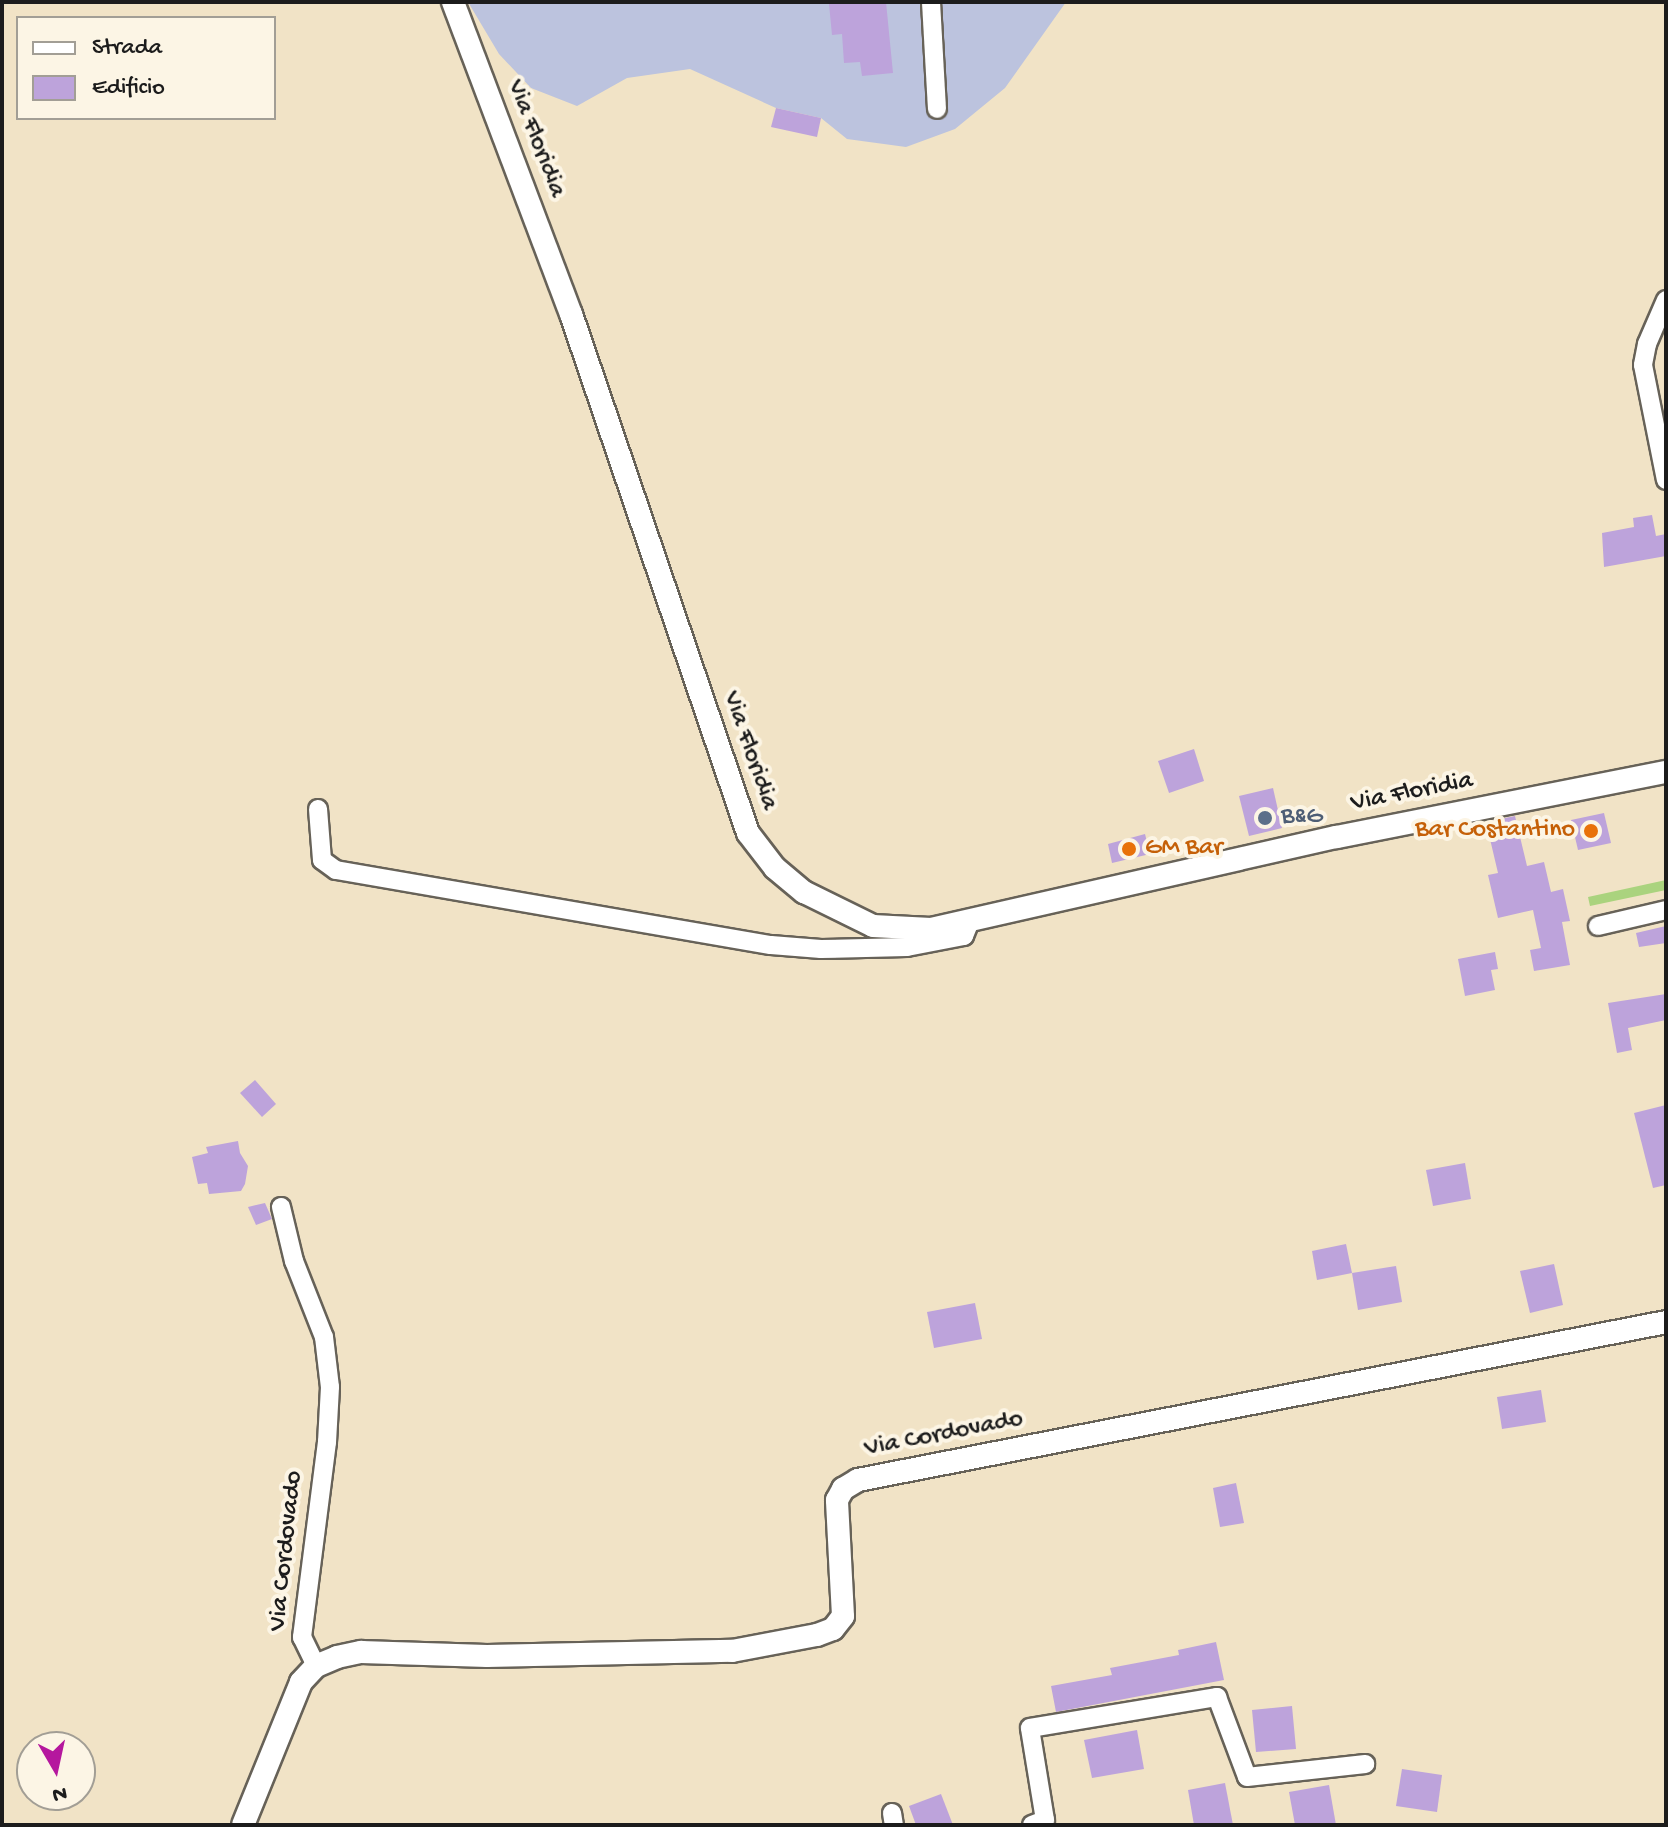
<!DOCTYPE html>
<style>
body{margin:0}
#map{position:relative;width:1668px;height:1827px;overflow:hidden;background:#f1e3c6;font-family:"Gochi Hand",sans-serif}
div>[style]{position:absolute}
.industrial>*{inset:0;background:#bcc3de}
.green>*{inset:0;background:#aad37e}
.building>*{inset:0;background:#bda3db}
.roads{filter:drop-shadow(2px 0 #676258) drop-shadow(-2px 0 #676258) drop-shadow(0 2px #676258) drop-shadow(0 -2px #676258)}
.minor>*{height:18px;margin:-9px;padding:0 9px;transform-origin:9px;border-radius:9px;background:#fff}
.tertiary>*{height:22px;margin:-11px;padding:0 11px;transform-origin:11px;border-radius:11px;background:#fff}
.dots>*{width:22px;height:22px;translate:-50% -50%;box-sizing:border-box;border:4px solid #fcf5e5;border-radius:50%}
span{translate:-50% -50%;white-space:nowrap;text-align:center;line-height:1.15;-webkit-text-stroke:8px #fcf5e5;paint-order:stroke}
.street-label{font-size:26px;color:#1c1c1c}
.service-label{font-size:26px;color:#4e5e75}
.left{translate:0 -50%;text-align:left}
.food-label{font-size:26px;color:#c56008}
.right{translate:-100% -50%;text-align:right}
.frame{position:absolute;inset:0;border:4px solid #1c1c1c;pointer-events:none}
.legend{position:absolute;left:16px;top:16px;width:260px;height:104px;box-sizing:border-box;background:#fcf5e5;border:2px solid #a29e95;margin:0;padding:10px 14px;list-style:none;font-size:24px;color:#1c1c1c}
.legend li{display:flex;align-items:center;gap:16px;height:40px}
.legend b{width:40px;border:2px solid #a29e95}
.north{position:absolute;left:16px;top:1731px;width:80px;height:80px;box-sizing:border-box;background:#fcf5e5;border:2px solid #a29e95;border-radius:50%;rotate:171deg;font-size:22px;font-weight:700;line-height:32px;text-align:center;color:#1c1c1c}
.north::after{content:'';display:block;margin:auto;width:28px;height:36px;background:#b5179e;clip-path:polygon(50% 0,100% 100%,50% 72%,0 100%)}
</style>
<div id="map">
<div class="industrial">
<div style="clip-path:polygon(468px 2px,1066px 2px,1005px 88px,955px 129px,906px 147px,847px 139px,821px 118px,776px 108px,690px 69px,627px 78px,577px 106px,531px 88px,499px 54px)"></div>
</div>
<div class="green">
<div style="clip-path:polygon(1666px 880px,1666px 890px,1590px 906px,1588px 897px)"></div>
</div>
<div class="building">
<div style="clip-path:polygon(886px 2px,893px 73px,862px 76px,860px 62px,844px 63px,842px 34px,832px 35px,829px 4px)"></div>
<div style="clip-path:polygon(776px 108px,821px 118px,817px 137px,771px 127px)"></div>
<div style="clip-path:polygon(1652px 515px,1656px 536px,1666px 534px,1666px 556px,1604px 567px,1602px 533px,1634px 527px,1633px 518px)"></div>
<div style="clip-path:polygon(1194px 749px,1204px 781px,1169px 793px,1158px 761px)"></div>
<div style="clip-path:polygon(1273px 788px,1282px 828px,1249px 836px,1239px 796px)"></div>
<div style="clip-path:polygon(1604px 813px,1611px 843px,1578px 850px,1571px 820px)"></div>
<div style="clip-path:polygon(1515px 816px,1527px 866px,1544px 862px,1551px 892px,1563px 889px,1570px 921px,1562px 922px,1570px 965px,1534px 971px,1530px 950px,1541px 948px,1533px 910px,1498px 918px,1488px 875px,1498px 873px,1486px 822px)"></div>
<div style="clip-path:polygon(1145px 834px,1150px 854px,1112px 863px,1108px 844px)"></div>
<div style="clip-path:polygon(1666px 926px,1666px 943px,1639px 947px,1636px 933px)"></div>
<div style="clip-path:polygon(1495px 952px,1498px 969px,1491px 970px,1495px 990px,1465px 996px,1458px 959px)"></div>
<div style="clip-path:polygon(1666px 994px,1666px 1020px,1628px 1028px,1632px 1050px,1617px 1053px,1608px 1003px)"></div>
<div style="clip-path:polygon(255px 1080px,276px 1104px,262px 1117px,240px 1093px)"></div>
<div style="clip-path:polygon(1666px 1105px,1666px 1185px,1653px 1188px,1634px 1113px)"></div>
<div style="clip-path:polygon(238px 1141px,240px 1153px,248px 1166px,245px 1184px,241px 1191px,209px 1194px,207px 1183px,198px 1184px,192px 1157px,208px 1153px,206px 1147px)"></div>
<div style="clip-path:polygon(1465px 1163px,1471px 1199px,1433px 1206px,1426px 1170px)"></div>
<div style="clip-path:polygon(265px 1203px,272px 1219px,256px 1225px,248px 1207px)"></div>
<div style="clip-path:polygon(1346px 1244px,1352px 1273px,1317px 1280px,1312px 1251px)"></div>
<div style="clip-path:polygon(1554px 1264px,1563px 1305px,1530px 1313px,1520px 1271px)"></div>
<div style="clip-path:polygon(1396px 1266px,1402px 1302px,1358px 1310px,1352px 1273px)"></div>
<div style="clip-path:polygon(975px 1303px,982px 1339px,934px 1348px,927px 1312px)"></div>
<div style="clip-path:polygon(1541px 1390px,1546px 1422px,1502px 1429px,1497px 1397px)"></div>
<div style="clip-path:polygon(1236px 1483px,1244px 1523px,1220px 1527px,1213px 1488px)"></div>
<div style="clip-path:polygon(1216px 1642px,1224px 1680px,1056px 1712px,1051px 1686px,1112px 1675px,1110px 1668px,1179px 1655px,1178px 1650px)"></div>
<div style="clip-path:polygon(1292px 1706px,1296px 1749px,1256px 1752px,1252px 1710px)"></div>
<div style="clip-path:polygon(1137px 1730px,1144px 1769px,1092px 1778px,1084px 1740px)"></div>
<div style="clip-path:polygon(1402px 1769px,1442px 1775px,1437px 1812px,1396px 1806px)"></div>
<div style="clip-path:polygon(1225px 1783px,1233px 1825px,1194px 1825px,1188px 1790px)"></div>
<div style="clip-path:polygon(1329px 1785px,1336px 1825px,1295px 1825px,1289px 1792px)"></div>
<div style="clip-path:polygon(941px 1794px,953px 1825px,916px 1825px,909px 1806px)"></div>
</div>
<div class="roads">
<div class="minor">
<div style="left:931px;top:2px;width:107px;rotate:86.8deg"></div>
<div style="left:1666px;top:300px;width:48px;rotate:113.4deg"></div>
<div style="left:1647px;top:344px;width:21px;rotate:101deg"></div>
<div style="left:1643px;top:365px;width:117px;rotate:78.7deg"></div>
<div style="left:318px;top:809px;width:51px;rotate:85.5deg"></div>
<div style="left:322px;top:860px;width:17px;rotate:36deg"></div>
<div style="left:336px;top:870px;width:441px;rotate:9.8deg"></div>
<div style="left:771px;top:945px;width:50px;rotate:4.6deg"></div>
<div style="left:821px;top:949px;width:86px;rotate:-1.3deg"></div>
<div style="left:907px;top:947px;width:58px;rotate:-10.9deg"></div>
<div style="left:964px;top:936px;width:16px;rotate:-68deg"></div>
<div style="left:1598px;top:926px;width:70px;rotate:-13.2deg"></div>
<div style="left:281px;top:1207px;width:56px;rotate:76.5deg"></div>
<div style="left:294px;top:1261px;width:82px;rotate:68.5deg"></div>
<div style="left:324px;top:1337px;width:50px;rotate:83.2deg"></div>
<div style="left:330px;top:1387px;width:55px;rotate:93.1deg"></div>
<div style="left:327px;top:1442px;width:197px;rotate:97.3deg"></div>
<div style="left:302px;top:1637px;width:32px;rotate:64deg"></div>
<div style="left:892px;top:1813px;width:12px;rotate:81deg"></div>
<div style="left:1032px;top:1825px;width:14px;rotate:-21deg"></div>
<div style="left:1045px;top:1820px;width:93px;rotate:-99.3deg"></div>
<div style="left:1030px;top:1728px;width:190px;rotate:-9.4deg"></div>
<div style="left:1217px;top:1697px;width:85px;rotate:69.4deg"></div>
<div style="left:1247px;top:1777px;width:119px;rotate:-6.3deg"></div>
</div>
<div class="tertiary">
<div style="left:453px;top:2px;width:334px;rotate:69.3deg"></div>
<div style="left:571px;top:314px;width:548px;rotate:71.17deg"></div>
<div style="left:748px;top:833px;width:44px;rotate:52.4deg"></div>
<div style="left:775px;top:868px;width:38px;rotate:40deg"></div>
<div style="left:804px;top:892px;width:77px;rotate:26.2deg"></div>
<div style="left:873px;top:926px;width:58px;rotate:3deg"></div>
<div style="left:931px;top:929px;width:416px;rotate:-12.8deg"></div>
<div style="left:1337px;top:837px;width:335px;rotate:-11.2deg"></div>
<div style="left:243px;top:1825px;width:154px;rotate:-67.9deg"></div>
<div style="left:301px;top:1682px;width:22px;rotate:-47deg"></div>
<div style="left:316px;top:1666px;width:23px;rotate:-23deg"></div>
<div style="left:337px;top:1657px;width:25px;rotate:-12deg"></div>
<div style="left:361px;top:1652px;width:126px;rotate:1.8deg"></div>
<div style="left:487px;top:1656px;width:245px;rotate:-1.2deg"></div>
<div style="left:732px;top:1651px;width:86px;rotate:-10.7deg"></div>
<div style="left:817px;top:1635px;width:17px;rotate:-21deg"></div>
<div style="left:833px;top:1629px;width:16px;rotate:-52deg"></div>
<div style="left:843px;top:1616px;width:116px;rotate:-93deg"></div>
<div style="left:837px;top:1500px;width:13px;rotate:-61deg"></div>
<div style="left:843px;top:1489px;width:17px;rotate:-31deg"></div>
<div style="left:858px;top:1480px;width:823px;rotate:-11.06deg"></div>
</div>
</div>
<div class="dots">
<div style="left:1265px;top:818px;background:#5c6f8a"></div>
<div style="left:1591px;top:831px;background:#e8710a"></div>
<div style="left:1129px;top:849px;background:#e8710a"></div>
</div>
<div class="street-label">
<span style="left:535px;top:139px;rotate:69deg">Via Floridia</span>
<span style="left:749px;top:751px;rotate:71deg">Via Floridia</span>
<span style="left:1412px;top:793px;rotate:-11deg">Via Floridia</span>
<span style="left:944px;top:1435px;rotate:-11deg">Via Cordovado</span>
<span style="left:287px;top:1551px;rotate:-84deg">Via Cordovado</span>
</div>
<div class="service-label">
<span class="left" style="left:1281px;top:818px">B&amp;G</span>
</div>
<div class="food-label">
<span class="right" style="left:1575px;top:831px">Bar Costantino</span>
<span class="left" style="left:1145px;top:849px">GM Bar</span>
</div>
<div class="frame"></div>
<ul class="legend">
<li><b style="height:10px;background:#fff"></b>Strada</li>
<li><b style="height:22px;background:#bda3db"></b>Edificio</li>
</ul>
<div class="north">N</div>
</div>
